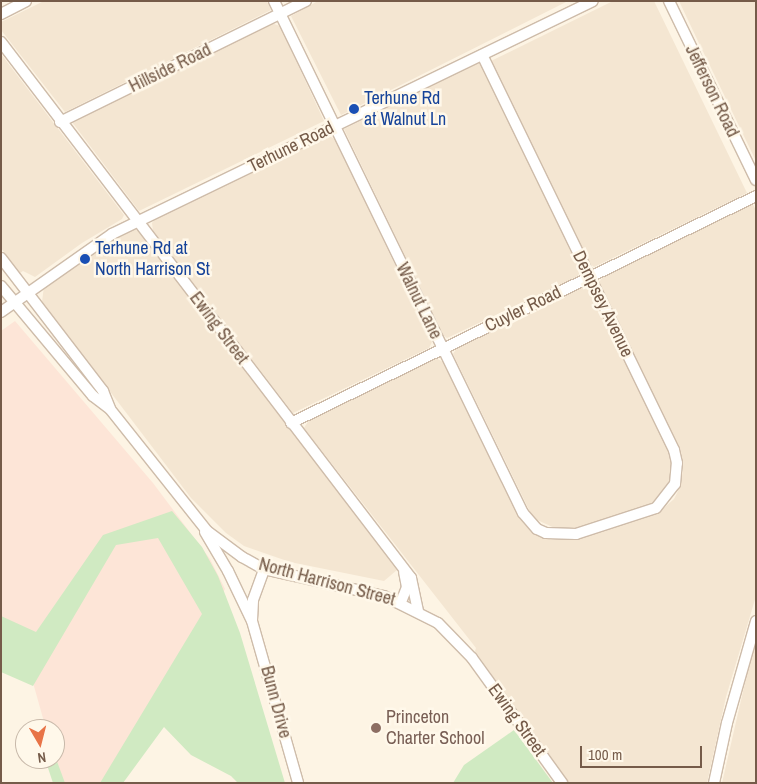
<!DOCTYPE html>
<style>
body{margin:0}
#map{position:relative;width:757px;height:784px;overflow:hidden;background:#fdf4e4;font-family:"Archivo Narrow",sans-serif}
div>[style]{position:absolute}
.residential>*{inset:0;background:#f4e6d2}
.commercial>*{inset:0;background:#fde5d7}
.green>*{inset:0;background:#d0eac2}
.roads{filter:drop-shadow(1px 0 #cebcaa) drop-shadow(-1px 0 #cebcaa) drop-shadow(0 1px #cebcaa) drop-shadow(0 -1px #cebcaa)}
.minor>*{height:10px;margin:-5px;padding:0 5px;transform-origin:5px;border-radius:5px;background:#fff}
.dots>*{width:14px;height:14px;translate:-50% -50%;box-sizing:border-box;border:2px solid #fff8ea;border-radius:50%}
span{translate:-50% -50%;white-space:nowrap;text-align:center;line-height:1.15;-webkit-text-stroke:5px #fff8ea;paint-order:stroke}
.street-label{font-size:18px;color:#755b49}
.transit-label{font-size:18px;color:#164399}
.left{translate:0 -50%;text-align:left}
.education-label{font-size:18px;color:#785e54}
.frame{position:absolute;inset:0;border:2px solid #755b49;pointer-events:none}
.north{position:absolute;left:15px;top:719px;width:50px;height:50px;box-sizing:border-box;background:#fff8ea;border:1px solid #c8b9aa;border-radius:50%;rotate:172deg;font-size:14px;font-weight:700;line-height:20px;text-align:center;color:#755b49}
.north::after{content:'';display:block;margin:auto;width:18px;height:22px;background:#e87447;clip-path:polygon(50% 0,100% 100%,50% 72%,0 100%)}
.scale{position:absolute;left:580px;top:746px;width:122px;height:22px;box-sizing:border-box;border:2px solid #755b49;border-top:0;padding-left:6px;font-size:15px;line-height:18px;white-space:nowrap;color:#755b49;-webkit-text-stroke:4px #fff8ea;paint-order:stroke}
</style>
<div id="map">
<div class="residential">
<div style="clip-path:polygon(44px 1px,267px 1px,271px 10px,65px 112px,1px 30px,1px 22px)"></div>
<div style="clip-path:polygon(318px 1px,568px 1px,341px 115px,291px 16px)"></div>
<div style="clip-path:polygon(613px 1px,654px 1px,747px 193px,594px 267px,588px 262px,491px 61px)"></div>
<div style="clip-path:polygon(679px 1px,756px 1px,756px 161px,697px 39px)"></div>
<div style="clip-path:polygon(271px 23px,280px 26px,324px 121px,139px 211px,72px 122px)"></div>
<div style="clip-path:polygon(1px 54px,124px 215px,122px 219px,82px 243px,35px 277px,23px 271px,20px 273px,1px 248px)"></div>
<div style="clip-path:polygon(477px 63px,481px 64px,580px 271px,578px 276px,447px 338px,443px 335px,344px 129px)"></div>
<div style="clip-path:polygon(327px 135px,335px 139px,432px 342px,429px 348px,293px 413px,153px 231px,152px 223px,156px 218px)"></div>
<div style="clip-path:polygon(752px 203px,756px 210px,756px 596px,726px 697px,707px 783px,569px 783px,475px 651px,476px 648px,304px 428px,309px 420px,436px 358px,443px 362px,516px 513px,530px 530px,551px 540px,576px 540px,657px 514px,674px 499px,680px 487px,683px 469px,681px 451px,599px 282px,603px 277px)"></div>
<div style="clip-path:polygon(132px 229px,139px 231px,397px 570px,384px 581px,290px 562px,244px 546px,226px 533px,191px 498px,42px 302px,44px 286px,102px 245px)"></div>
<div style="clip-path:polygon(584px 286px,590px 288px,673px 461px,671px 479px,657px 500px,645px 506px,569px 530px,559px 530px,533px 518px,453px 354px,457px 348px)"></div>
<div style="clip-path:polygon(753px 648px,756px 649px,756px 783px,722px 783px)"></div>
</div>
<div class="commercial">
<div style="clip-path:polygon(15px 321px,153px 483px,210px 559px,225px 589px,104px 783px,60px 783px,55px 759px,55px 729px,46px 729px,30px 672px,1px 628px,1px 331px)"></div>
</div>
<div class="green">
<div style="clip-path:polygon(172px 511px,202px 547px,218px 576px,240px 633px,285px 783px,238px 783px,231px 776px,191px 755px,164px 727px,123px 783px,100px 783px,202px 614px,158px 538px,116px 545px,33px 686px,1px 672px,1px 616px,36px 632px,103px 535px)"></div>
<div style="clip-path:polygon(514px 730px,553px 783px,453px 783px,464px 765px)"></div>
<div style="clip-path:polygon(55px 756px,65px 783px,53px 783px,46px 762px)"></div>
</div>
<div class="roads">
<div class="minor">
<div style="left:274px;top:1px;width:569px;rotate:64.07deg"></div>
<div style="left:523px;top:513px;width:21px;rotate:49deg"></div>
<div style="left:537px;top:529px;width:10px;rotate:24deg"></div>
<div style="left:546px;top:533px;width:30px;rotate:2deg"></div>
<div style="left:576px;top:534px;width:84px;rotate:-18deg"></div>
<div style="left:656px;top:508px;width:31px;rotate:-52deg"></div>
<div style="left:675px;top:484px;width:21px;rotate:-85deg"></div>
<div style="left:677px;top:463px;width:13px;rotate:-103deg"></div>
<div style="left:674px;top:450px;width:439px;rotate:-115.9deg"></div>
<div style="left:669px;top:1px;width:199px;rotate:64.1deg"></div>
<div style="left:1px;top:14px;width:28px;rotate:-27deg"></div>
<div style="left:1px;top:42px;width:675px;rotate:52.59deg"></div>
<div style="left:411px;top:578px;width:34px;rotate:78deg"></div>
<div style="left:60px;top:122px;width:274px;rotate:-26.2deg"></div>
<div style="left:1px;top:258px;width:168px;rotate:52.5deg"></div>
<div style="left:103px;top:391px;width:18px;rotate:68deg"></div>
<div style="left:1px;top:286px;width:143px;rotate:50.1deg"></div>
<div style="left:93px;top:396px;width:21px;rotate:37deg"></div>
<div style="left:110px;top:409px;width:156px;rotate:51.5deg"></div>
<div style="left:207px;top:531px;width:44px;rotate:36.6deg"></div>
<div style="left:242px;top:557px;width:25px;rotate:29deg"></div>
<div style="left:264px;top:569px;width:123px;rotate:12.7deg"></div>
<div style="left:384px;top:596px;width:60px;rotate:26.6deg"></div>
<div style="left:438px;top:623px;width:49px;rotate:45.8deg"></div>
<div style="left:472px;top:658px;width:154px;rotate:54.2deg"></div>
<div style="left:1px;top:312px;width:136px;rotate:-35.1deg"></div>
<div style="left:112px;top:234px;width:534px;rotate:-25.85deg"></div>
<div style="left:291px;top:423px;width:517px;rotate:-26.02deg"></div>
<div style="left:205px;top:532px;width:45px;rotate:59.5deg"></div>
<div style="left:228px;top:571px;width:55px;rotate:64.4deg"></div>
<div style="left:252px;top:621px;width:168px;rotate:74.1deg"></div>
<div style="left:401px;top:602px;width:16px;rotate:-68deg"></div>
<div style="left:407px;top:587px;width:15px;rotate:-101deg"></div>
<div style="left:252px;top:620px;width:20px;rotate:-87deg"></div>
<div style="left:253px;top:600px;width:33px;rotate:-70deg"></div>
<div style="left:714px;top:783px;width:61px;rotate:-77.8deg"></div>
<div style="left:727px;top:723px;width:106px;rotate:-74.1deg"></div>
</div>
</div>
<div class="dots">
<div style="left:354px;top:109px;background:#1a4fb4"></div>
<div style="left:85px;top:259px;background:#1a4fb4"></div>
<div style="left:376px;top:728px;background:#8d6e63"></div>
</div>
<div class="street-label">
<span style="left:170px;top:68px;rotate:-26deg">Hillside Road</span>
<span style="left:712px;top:91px;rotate:64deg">Jefferson Road</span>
<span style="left:291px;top:147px;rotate:-26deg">Terhune Road</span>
<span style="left:419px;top:301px;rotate:64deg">Walnut Lane</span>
<span style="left:603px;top:304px;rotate:64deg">Dempsey Avenue</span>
<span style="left:523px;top:309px;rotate:-26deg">Cuyler Road</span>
<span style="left:219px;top:328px;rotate:53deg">Ewing Street</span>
<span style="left:327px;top:582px;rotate:15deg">North Harrison Street</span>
<span style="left:276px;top:702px;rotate:75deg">Bunn Drive</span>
<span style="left:517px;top:720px;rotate:54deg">Ewing Street</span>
</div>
<div class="transit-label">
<span class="left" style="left:364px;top:109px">Terhune Rd<br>at Walnut Ln</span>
<span class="left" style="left:95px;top:259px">Terhune Rd at<br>North Harrison St</span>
</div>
<div class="education-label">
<span class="left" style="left:386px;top:728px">Princeton<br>Charter School</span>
</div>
<div class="frame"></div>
<div class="north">N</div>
<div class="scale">100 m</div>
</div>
